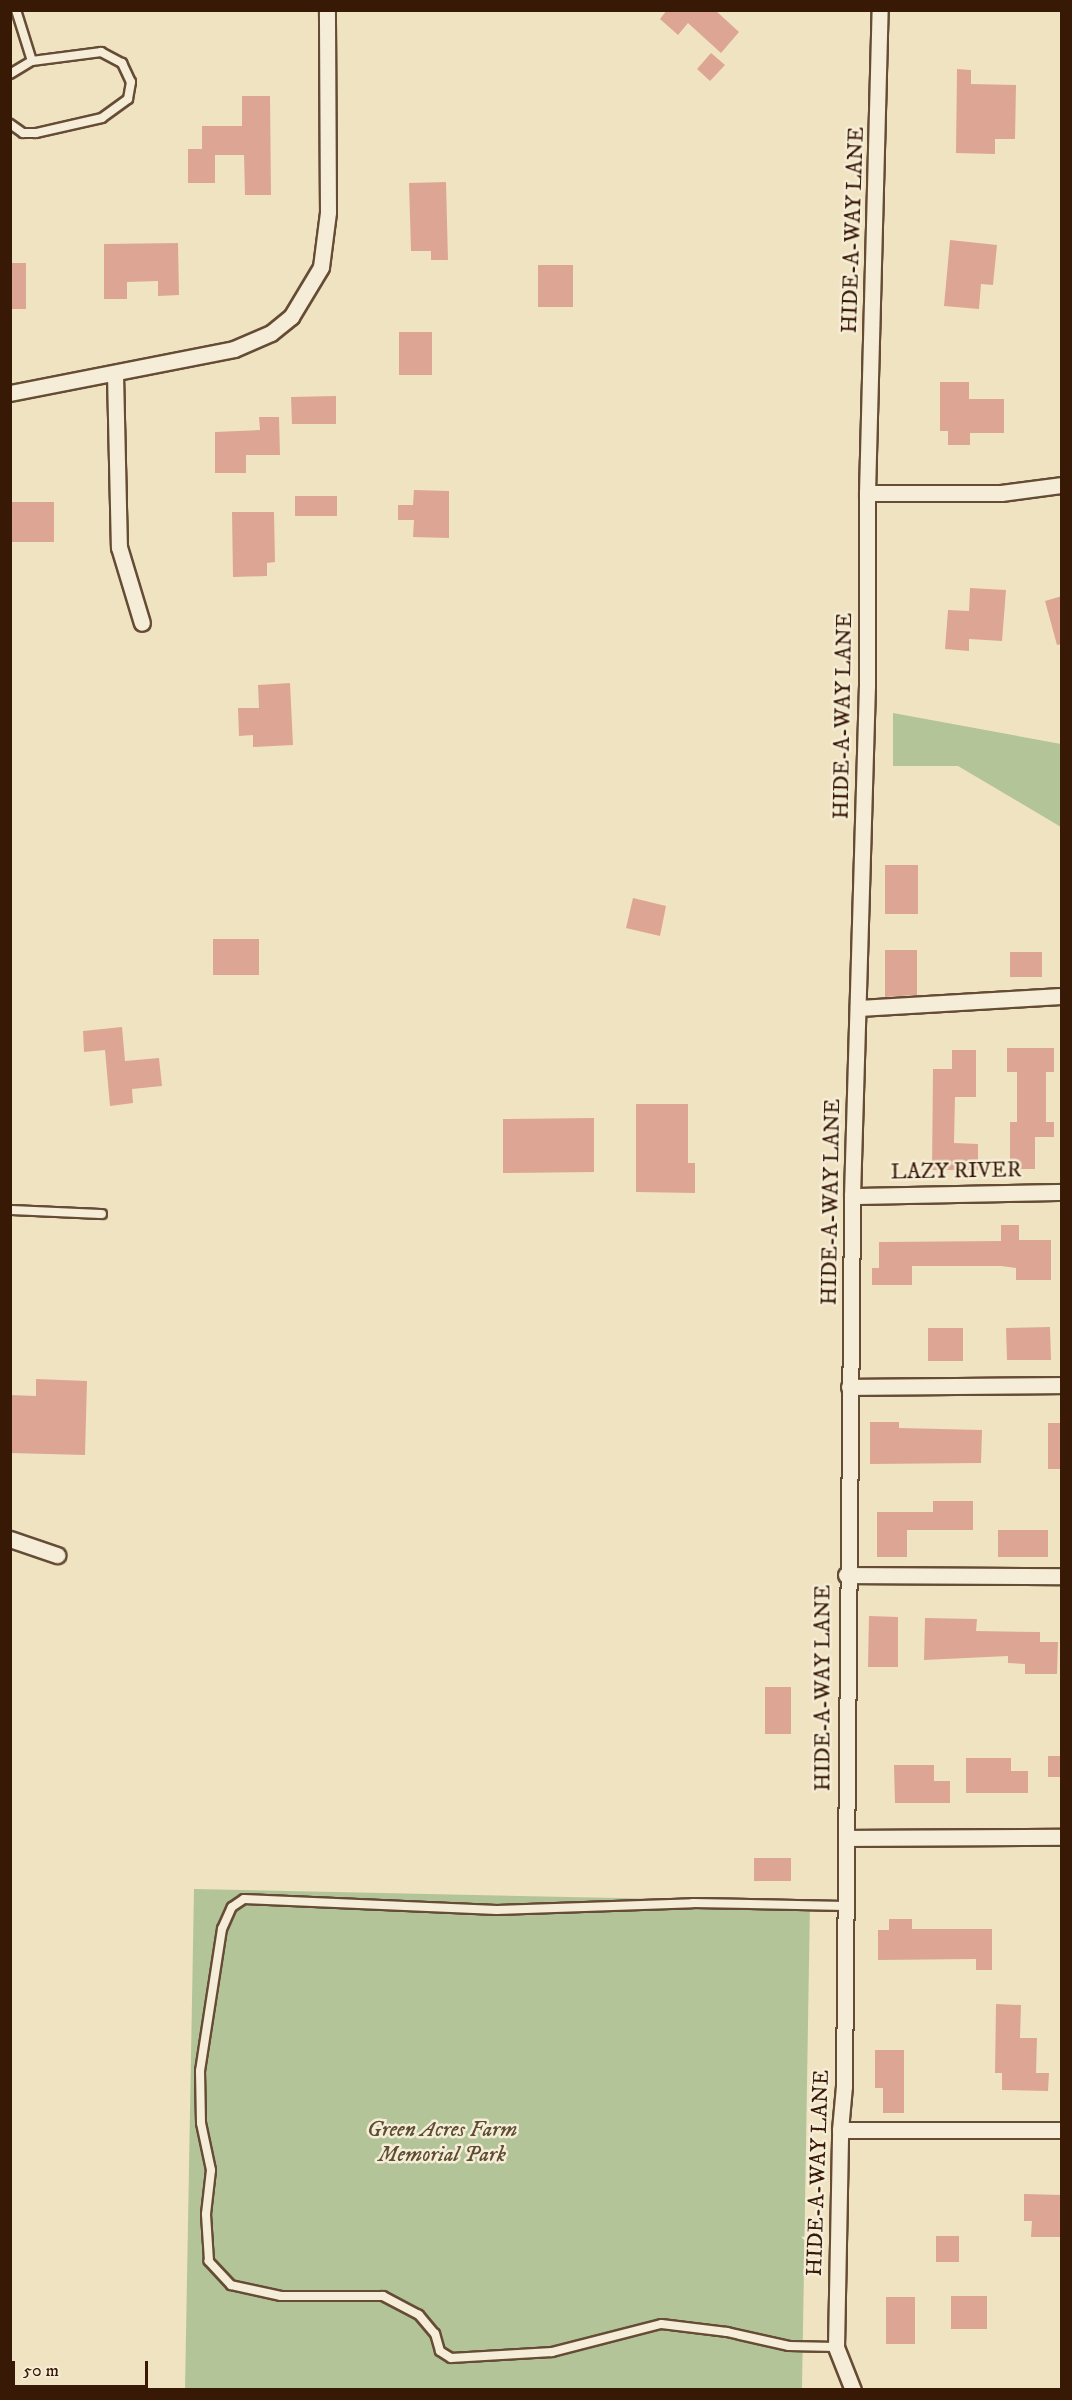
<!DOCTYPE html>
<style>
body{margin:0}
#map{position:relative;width:1072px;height:2400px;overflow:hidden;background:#f0e3c2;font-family:"IM FELL DW Pica",serif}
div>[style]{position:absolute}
.green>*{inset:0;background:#b3c598}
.building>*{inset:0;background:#dda694}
.roads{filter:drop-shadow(2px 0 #664c35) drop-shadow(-2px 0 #664c35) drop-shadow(0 2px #664c35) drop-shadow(0 -2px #664c35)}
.service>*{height:8px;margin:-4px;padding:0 4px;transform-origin:4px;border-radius:4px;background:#f5edd7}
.minor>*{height:15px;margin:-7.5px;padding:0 7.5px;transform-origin:7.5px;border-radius:7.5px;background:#f5edd7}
span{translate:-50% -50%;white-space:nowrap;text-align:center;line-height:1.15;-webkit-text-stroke:5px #f5edd7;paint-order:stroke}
.street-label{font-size:22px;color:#381906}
.park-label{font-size:22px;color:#5d4d32;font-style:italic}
.frame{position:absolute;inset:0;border:12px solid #381906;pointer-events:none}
.scale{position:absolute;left:12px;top:2361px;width:136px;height:27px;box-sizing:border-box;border:3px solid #381906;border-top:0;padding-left:8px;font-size:18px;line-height:21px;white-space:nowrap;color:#381906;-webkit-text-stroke:4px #f5edd7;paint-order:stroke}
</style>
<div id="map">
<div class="green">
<div style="clip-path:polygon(893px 713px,1061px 744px,1061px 827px,958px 766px,893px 766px)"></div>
<div style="clip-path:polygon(194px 1889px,810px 1902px,802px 2389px,185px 2390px)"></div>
</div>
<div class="building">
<div style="clip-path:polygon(667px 10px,715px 10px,739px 32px,721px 53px,688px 23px,678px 35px,660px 19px)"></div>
<div style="clip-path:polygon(711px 53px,725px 65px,710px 81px,697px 69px)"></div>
<div style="clip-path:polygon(957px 69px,971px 70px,971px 84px,1016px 85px,1015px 139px,995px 139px,995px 154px,956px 153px)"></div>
<div style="clip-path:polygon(242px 96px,270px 96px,271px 195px,245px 195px,244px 155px,215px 155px,215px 183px,188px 183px,188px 149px,202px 149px,202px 126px,242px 126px)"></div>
<div style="clip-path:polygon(446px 182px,448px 260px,431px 260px,431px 251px,411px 251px,409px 183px)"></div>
<div style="clip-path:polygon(950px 240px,997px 245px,993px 285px,981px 284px,979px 309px,944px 306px)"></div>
<div style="clip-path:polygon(178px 243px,179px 295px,158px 296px,158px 281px,127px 282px,127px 299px,104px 299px,104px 244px)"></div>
<div style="clip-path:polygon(10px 263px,26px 263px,26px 309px,10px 309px)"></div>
<div style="clip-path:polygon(538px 265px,573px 265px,573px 307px,538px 307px)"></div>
<div style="clip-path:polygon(399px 332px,432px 332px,432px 375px,399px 375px)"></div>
<div style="clip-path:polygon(940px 382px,969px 382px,969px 399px,1004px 399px,1004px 433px,970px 433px,970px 445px,948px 445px,948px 431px,940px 431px)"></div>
<div style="clip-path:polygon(336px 396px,336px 424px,292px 424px,291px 397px)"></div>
<div style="clip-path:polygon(259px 417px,279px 417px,280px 455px,246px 455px,246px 473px,215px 473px,215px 432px,260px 430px)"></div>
<div style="clip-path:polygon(414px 490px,449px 491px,449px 538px,413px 537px,414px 520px,398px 520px,398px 505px,413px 505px)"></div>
<div style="clip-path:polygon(295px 496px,337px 496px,337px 516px,295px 516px)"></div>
<div style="clip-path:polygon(10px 502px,54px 502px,54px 542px,10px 542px)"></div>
<div style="clip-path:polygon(232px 512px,274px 512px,275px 562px,267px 563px,267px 576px,233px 577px)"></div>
<div style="clip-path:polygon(970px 588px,1006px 590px,1002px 641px,969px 639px,969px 651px,945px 649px,948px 610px,969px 611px)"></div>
<div style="clip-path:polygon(1062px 596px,1062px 644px,1057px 645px,1045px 601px)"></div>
<div style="clip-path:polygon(290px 683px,293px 745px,253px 747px,253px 735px,239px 736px,238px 708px,259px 708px,258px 685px)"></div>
<div style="clip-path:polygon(885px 865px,918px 865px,918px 914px,885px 914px)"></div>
<div style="clip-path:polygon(633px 898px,666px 906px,660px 936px,626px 928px)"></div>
<div style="clip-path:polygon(213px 939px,259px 939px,259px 975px,213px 975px)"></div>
<div style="clip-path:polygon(885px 950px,917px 950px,917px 995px,885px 997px)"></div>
<div style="clip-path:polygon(1010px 952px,1042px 952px,1042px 977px,1010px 977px)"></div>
<div style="clip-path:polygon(122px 1027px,125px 1061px,159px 1058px,162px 1086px,132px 1089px,133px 1103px,110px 1106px,105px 1050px,84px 1052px,83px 1031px)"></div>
<div style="clip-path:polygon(1007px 1048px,1054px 1048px,1054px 1072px,1046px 1072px,1046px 1122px,1054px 1122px,1054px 1137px,1035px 1137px,1035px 1169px,1010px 1169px,1010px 1122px,1017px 1122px,1017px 1072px,1007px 1072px)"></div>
<div style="clip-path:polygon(952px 1050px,976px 1050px,976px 1097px,955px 1097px,954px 1143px,978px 1144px,978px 1170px,932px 1170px,933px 1069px,952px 1069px)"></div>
<div style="clip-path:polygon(636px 1104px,688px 1104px,688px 1163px,695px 1163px,695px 1193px,636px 1192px)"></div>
<div style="clip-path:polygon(594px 1118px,594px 1172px,503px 1173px,503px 1119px)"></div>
<div style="clip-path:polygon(1001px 1225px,1019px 1225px,1019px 1240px,1051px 1240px,1051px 1280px,1016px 1280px,1016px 1268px,1001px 1266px,912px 1266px,912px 1285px,872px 1285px,872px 1268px,879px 1268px,879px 1242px,1001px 1241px)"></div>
<div style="clip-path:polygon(1050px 1327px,1051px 1360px,1007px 1360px,1006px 1328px)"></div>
<div style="clip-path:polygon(928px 1328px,963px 1328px,963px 1361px,928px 1361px)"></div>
<div style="clip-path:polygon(36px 1379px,87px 1381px,85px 1455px,10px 1453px,10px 1395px,36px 1396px)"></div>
<div style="clip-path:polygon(870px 1422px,899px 1422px,899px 1428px,982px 1430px,981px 1463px,870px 1464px)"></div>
<div style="clip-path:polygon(1048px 1423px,1062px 1423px,1062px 1469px,1048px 1469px)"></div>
<div style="clip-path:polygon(933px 1501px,973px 1501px,973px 1530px,907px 1530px,907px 1557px,877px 1557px,877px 1512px,933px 1512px)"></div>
<div style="clip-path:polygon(998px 1530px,1048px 1530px,1048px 1557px,998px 1557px)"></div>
<div style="clip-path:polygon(869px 1616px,898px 1617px,898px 1667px,868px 1667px)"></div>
<div style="clip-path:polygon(925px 1618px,977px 1619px,976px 1631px,1040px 1632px,1040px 1642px,1058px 1642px,1057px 1674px,1025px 1674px,1025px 1664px,1008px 1663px,1008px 1656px,924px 1660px)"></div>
<div style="clip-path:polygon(765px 1687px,791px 1687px,791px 1734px,765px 1734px)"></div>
<div style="clip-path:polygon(1048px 1756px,1062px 1756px,1062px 1777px,1048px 1777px)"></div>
<div style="clip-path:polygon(966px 1758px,1011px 1758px,1011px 1771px,1028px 1771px,1028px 1793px,966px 1793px)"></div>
<div style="clip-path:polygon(894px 1765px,934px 1765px,934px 1781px,950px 1781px,950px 1803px,895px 1803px)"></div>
<div style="clip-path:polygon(754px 1858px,791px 1858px,791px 1881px,754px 1881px)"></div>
<div style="clip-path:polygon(889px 1919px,912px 1919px,912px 1929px,992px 1929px,992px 1970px,976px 1970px,976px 1959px,878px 1960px,878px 1930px,889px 1930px)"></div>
<div style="clip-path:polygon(996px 2004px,1021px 2005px,1020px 2038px,1037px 2038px,1036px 2073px,1049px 2073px,1048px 2091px,1002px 2090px,1002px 2073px,995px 2073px)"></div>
<div style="clip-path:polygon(875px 2050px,904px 2050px,904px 2113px,883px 2113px,883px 2088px,875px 2088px)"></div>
<div style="clip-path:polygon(1024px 2194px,1062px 2195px,1062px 2237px,1031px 2237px,1032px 2221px,1024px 2221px)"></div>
<div style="clip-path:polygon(936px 2236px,959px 2236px,959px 2262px,936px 2262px)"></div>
<div style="clip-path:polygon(951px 2296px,987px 2296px,987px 2329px,951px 2329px)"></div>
<div style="clip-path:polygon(886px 2297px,915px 2297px,915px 2344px,886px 2344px)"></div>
</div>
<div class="roads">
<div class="service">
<div style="left:16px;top:10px;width:53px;rotate:72.6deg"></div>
<div style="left:10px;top:74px;width:26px;rotate:-31deg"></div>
<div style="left:32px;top:61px;width:70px;rotate:-7.4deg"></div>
<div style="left:101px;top:52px;width:24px;rotate:28deg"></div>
<div style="left:122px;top:63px;width:21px;rotate:65deg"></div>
<div style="left:131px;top:82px;width:17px;rotate:100deg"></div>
<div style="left:128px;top:99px;width:32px;rotate:144deg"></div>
<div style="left:102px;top:118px;width:68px;rotate:167.2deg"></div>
<div style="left:36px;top:133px;width:13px;rotate:180deg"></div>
<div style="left:23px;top:133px;width:16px;rotate:-145deg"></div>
<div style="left:10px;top:1210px;width:92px;rotate:2.5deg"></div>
<div style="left:836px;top:2347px;width:47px;rotate:-178.8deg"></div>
<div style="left:789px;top:2346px;width:64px;rotate:-167.3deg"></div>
<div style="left:727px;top:2332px;width:66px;rotate:-173.1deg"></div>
<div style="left:661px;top:2324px;width:113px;rotate:165.6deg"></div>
<div style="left:552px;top:2352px;width:101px;rotate:176.6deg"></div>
<div style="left:451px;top:2358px;width:13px;rotate:-148deg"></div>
<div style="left:440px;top:2351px;width:18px;rotate:-106deg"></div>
<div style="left:435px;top:2334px;width:25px;rotate:-130deg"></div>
<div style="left:419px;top:2315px;width:41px;rotate:-152.2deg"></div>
<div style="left:383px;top:2296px;width:102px;rotate:180deg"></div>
<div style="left:281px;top:2296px;width:51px;rotate:-167.6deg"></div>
<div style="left:231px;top:2285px;width:33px;rotate:-133deg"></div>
<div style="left:209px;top:2261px;width:47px;rotate:-93.7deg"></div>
<div style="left:206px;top:2214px;width:44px;rotate:-83.5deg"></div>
<div style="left:211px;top:2170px;width:48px;rotate:-102deg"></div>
<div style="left:201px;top:2123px;width:52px;rotate:-91.1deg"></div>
<div style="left:200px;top:2071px;width:144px;rotate:-81.2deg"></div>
<div style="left:222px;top:1929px;width:24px;rotate:-66deg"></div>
<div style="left:232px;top:1907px;width:14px;rotate:-34deg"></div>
<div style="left:244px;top:1899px;width:253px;rotate:2.5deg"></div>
<div style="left:497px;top:1910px;width:196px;rotate:-2deg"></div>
<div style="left:693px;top:1903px;width:152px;rotate:1.1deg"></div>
</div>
<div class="minor">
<div style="left:115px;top:374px;width:173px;rotate:88.7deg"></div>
<div style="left:119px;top:547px;width:79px;rotate:73.2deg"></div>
<div style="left:10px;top:393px;width:228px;rotate:-11.1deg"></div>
<div style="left:234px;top:349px;width:40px;rotate:-23.4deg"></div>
<div style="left:271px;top:333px;width:26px;rotate:-39deg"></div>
<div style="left:291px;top:317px;width:58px;rotate:-59deg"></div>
<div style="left:321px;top:267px;width:55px;rotate:-82.7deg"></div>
<div style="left:328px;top:212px;width:202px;rotate:-90.3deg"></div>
<div style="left:867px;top:493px;width:134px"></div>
<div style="left:1001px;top:493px;width:62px;rotate:-7.5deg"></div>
<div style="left:858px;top:1008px;width:204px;rotate:-3.4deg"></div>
<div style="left:852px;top:1196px;width:210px;rotate:-1.1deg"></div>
<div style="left:849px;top:1387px;width:213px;rotate:-0.5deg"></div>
<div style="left:10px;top:1539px;width:50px;rotate:18.8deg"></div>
<div style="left:846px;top:1575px;width:216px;rotate:0.3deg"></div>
<div style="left:846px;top:1838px;width:216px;rotate:-0.3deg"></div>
<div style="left:840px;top:2130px;width:222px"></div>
<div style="left:853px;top:2390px;width:46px;rotate:-111.6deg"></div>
<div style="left:836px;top:2347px;width:217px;rotate:-88.9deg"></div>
<div style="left:840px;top:2130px;width:44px;rotate:-84.8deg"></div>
<div style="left:844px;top:2086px;width:890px;rotate:-89.48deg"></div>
<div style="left:852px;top:1196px;width:510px;rotate:-88.32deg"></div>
<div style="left:867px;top:686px;width:193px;rotate:-90deg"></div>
<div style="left:867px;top:493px;width:483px;rotate:-88.5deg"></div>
</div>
</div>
<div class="street-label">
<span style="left:853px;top:230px;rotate:-88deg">HIDE-A-WAY LANE</span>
<span style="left:843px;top:716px;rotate:-89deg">HIDE-A-WAY LANE</span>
<span style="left:956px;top:1171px;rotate:-1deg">LAZY RIVER</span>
<span style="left:831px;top:1202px;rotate:-89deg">HIDE-A-WAY LANE</span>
<span style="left:823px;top:1688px;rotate:-90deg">HIDE-A-WAY LANE</span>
<span style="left:818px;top:2173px;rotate:-88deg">HIDE-A-WAY LANE</span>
</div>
<div class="park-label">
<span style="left:442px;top:2142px">Green Acres Farm<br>Memorial Park</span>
</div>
<div class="frame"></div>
<div class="scale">50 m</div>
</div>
